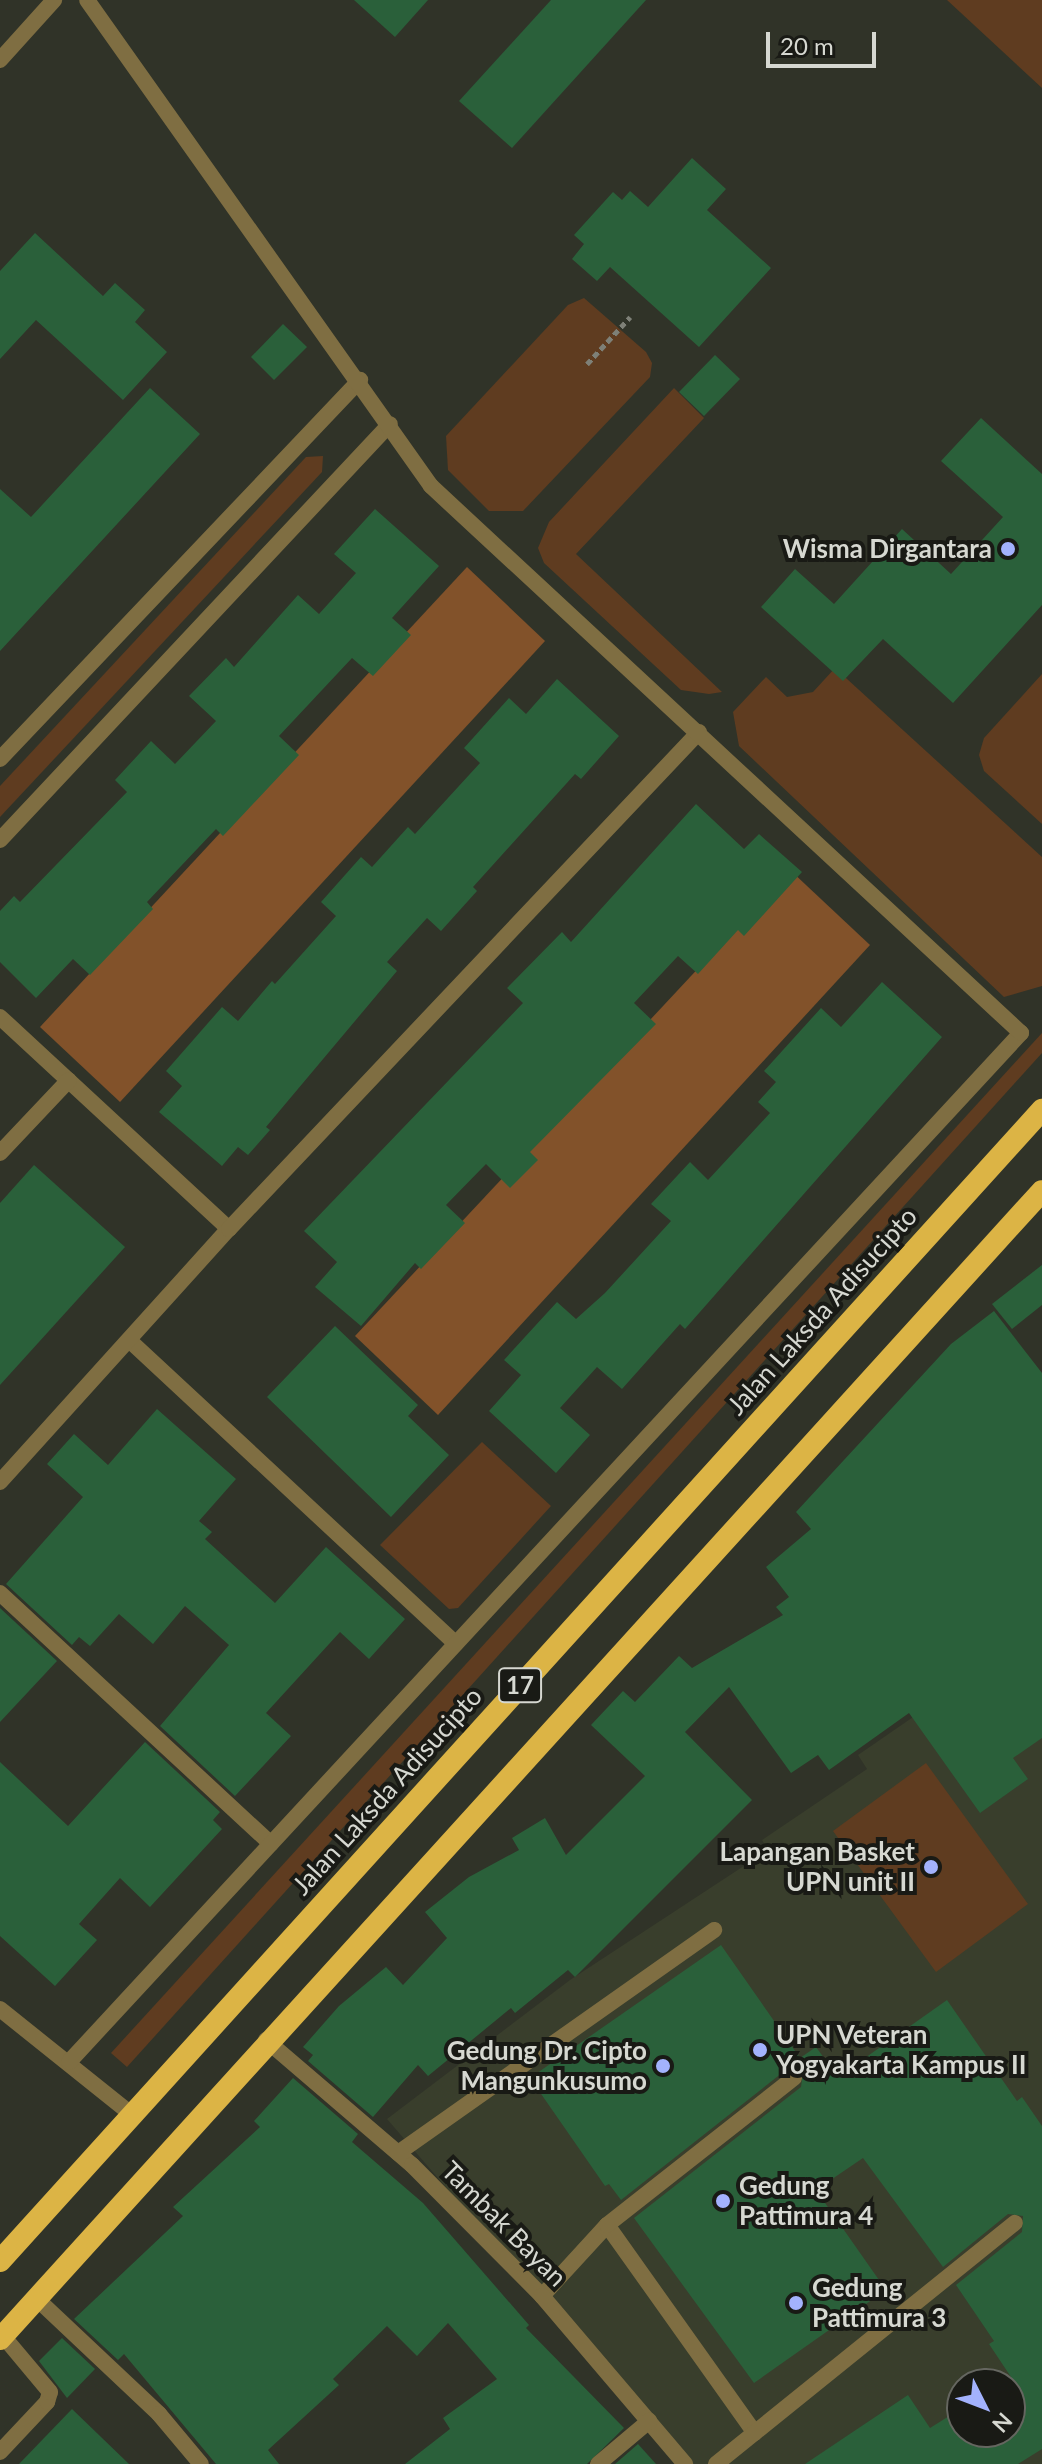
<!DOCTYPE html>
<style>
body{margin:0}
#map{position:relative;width:1042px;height:2464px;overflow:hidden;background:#303328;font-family:Lato,sans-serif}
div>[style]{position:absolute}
.built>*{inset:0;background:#393e2c}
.green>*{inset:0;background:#5f3c20}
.forest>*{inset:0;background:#82522a}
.building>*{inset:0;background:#2a603a}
.path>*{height:5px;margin-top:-2.5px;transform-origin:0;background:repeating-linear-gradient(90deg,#7e8077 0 6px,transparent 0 10px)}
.service>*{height:16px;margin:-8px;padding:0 8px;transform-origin:8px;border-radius:8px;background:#7f6e42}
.minor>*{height:16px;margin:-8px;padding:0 8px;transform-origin:8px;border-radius:8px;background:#7f6e42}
.trunk>*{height:22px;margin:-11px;padding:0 11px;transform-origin:11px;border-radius:11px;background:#dcb445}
.dots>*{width:22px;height:22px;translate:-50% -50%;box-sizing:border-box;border:4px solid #191a15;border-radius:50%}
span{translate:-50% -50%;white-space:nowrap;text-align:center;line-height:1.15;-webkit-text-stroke:8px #191a15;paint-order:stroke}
.shield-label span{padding:2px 6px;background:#191a15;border:2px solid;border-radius:6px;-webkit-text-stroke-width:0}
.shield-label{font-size:24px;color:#d6d8d1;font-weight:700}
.poi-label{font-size:26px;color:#d6d8d1;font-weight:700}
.right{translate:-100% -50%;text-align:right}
.left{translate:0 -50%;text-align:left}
.street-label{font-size:26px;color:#d6d8d1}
.north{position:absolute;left:946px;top:2368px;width:80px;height:80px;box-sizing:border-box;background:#191a15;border:2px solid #656660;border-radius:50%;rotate:132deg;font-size:22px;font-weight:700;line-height:32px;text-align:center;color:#d6d8d1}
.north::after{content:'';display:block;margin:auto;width:28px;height:36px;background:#a3b2fd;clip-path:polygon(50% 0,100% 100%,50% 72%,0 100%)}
.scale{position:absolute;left:766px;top:32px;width:110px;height:36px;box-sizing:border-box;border:4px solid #d6d8d1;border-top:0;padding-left:10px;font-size:24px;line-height:28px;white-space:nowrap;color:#d6d8d1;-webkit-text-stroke:6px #191a15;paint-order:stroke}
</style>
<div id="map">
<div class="built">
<div style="clip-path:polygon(evenodd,1042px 1525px,1042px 2464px,685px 2464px,387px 2119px,570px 1980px,768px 1850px,762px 1840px,867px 1769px,858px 1755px,945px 1695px,1042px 1525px,962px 2384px,1010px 2384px,1010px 2432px,962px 2432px,962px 2384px)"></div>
</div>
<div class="green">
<div style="clip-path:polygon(947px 0,1042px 0,1042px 88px)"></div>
<div style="clip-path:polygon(584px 298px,646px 352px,652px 363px,650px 377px,523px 511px,489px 511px,448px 470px,446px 436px,568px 305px)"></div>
<div style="clip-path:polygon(674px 388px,704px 418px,576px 554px,722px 692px,709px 694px,681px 690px,544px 563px,538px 548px,549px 522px)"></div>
<div style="clip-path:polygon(323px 456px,322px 472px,0 817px,0 786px,306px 457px)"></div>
<div style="clip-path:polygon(835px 668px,1042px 857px,1042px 986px,1004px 997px,739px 746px,733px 712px,766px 677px,787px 697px,813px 692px)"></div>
<div style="clip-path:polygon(1042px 674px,1042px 824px,984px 771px,979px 755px,984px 738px)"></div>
<div style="clip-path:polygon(1042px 1033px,1042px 1053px,127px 2067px,111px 2053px)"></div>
<div style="clip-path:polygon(482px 1442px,551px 1506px,458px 1608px,449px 1609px,380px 1545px)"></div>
<div style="clip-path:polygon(926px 1763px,1028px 1904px,936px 1972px,833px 1831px)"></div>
</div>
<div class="forest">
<div style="clip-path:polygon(467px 567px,545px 641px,120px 1102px,40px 1027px)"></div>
<div style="clip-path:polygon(790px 870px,870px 945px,438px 1415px,355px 1336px)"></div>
</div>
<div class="building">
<div style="clip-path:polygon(354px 0,428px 0,395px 37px)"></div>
<div style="clip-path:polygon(551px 0,646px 0,512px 148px,459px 101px)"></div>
<div style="clip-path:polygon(692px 158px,726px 189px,707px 210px,771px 268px,699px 347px,610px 267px,597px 281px,572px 259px,584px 244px,574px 235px,613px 192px,622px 200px,630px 191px,648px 207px)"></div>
<div style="clip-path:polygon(35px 233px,103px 296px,115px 283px,145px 310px,135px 322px,167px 352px,123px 400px,36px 320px,0 359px,0 271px)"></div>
<div style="clip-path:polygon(283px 324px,307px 347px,274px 380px,251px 357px)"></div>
<div style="clip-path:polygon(715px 355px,740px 379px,704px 416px,679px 392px)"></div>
<div style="clip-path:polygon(150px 388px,200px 434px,0 651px,0 489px,31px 517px)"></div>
<div style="clip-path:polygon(981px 418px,1042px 474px,1042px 605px,953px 703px,883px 639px,843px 681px,761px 607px,795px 569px,834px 604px,902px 529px,951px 574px,1003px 517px,941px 461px)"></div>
<div style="clip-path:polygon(375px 509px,439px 566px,392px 618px,411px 635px,373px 676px,352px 658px,279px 736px,299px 755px,223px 836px,216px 829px,147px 902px,153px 909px,90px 975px,73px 959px,36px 998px,0 962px,0 911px,14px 896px,20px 902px,127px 792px,115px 780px,151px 741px,175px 764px,216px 721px,189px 696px,226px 658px,234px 667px,298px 595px,319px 614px,356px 573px,334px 554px)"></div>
<div style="clip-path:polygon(557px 679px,619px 736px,581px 779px,575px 774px,473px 887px,477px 891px,441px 931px,427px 918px,387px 962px,397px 971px,266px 1127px,270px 1130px,248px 1155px,238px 1147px,222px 1166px,159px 1112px,182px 1086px,166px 1071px,222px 1007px,238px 1021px,272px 981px,275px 984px,336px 916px,321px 902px,361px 857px,372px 867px,408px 827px,415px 834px,480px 763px,464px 748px,509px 698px,526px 714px)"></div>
<div style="clip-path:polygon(696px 804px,744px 849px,759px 834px,802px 872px,744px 936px,738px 930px,698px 974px,678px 956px,634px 1003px,656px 1024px,530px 1152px,538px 1160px,510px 1188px,486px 1164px,446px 1205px,465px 1223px,421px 1269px,415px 1263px,361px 1326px,315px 1287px,337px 1262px,304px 1231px,523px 1003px,507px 988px,562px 932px,571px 942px)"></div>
<div style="clip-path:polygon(882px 982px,942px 1037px,685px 1329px,680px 1324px,622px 1389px,597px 1367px,560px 1408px,590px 1435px,556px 1473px,489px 1411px,521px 1375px,504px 1360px,557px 1302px,576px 1319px,605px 1293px,671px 1221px,651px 1204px,690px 1162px,708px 1180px,770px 1113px,758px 1102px,776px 1082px,764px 1071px,821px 1008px,841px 1027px)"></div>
<div style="clip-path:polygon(34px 1165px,125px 1247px,0 1385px,0 1203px)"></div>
<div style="clip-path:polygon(1042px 1265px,1042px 1305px,1012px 1329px,992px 1304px)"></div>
<div style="clip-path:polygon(994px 1311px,1042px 1373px,1042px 1738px,1013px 1758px,1028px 1779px,980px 1813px,909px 1713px,829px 1770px,818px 1755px,791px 1773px,729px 1687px,685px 1732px,752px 1800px,575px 1977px,568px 1970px,515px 2013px,511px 2008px,428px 2076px,418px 2065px,373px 2117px,308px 2061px,313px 2055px,303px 2047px,339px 2006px,386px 1967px,403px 1985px,447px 1938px,425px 1912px,469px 1877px,519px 1850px,512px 1838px,545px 1818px,566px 1855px,645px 1776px,591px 1725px,623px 1691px,635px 1702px,679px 1656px,692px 1668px,783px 1615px,776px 1607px,789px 1597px,766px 1567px,811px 1529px,796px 1512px,951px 1344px)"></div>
<div style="clip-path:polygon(335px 1326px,418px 1405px,408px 1416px,449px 1455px,391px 1517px,267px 1397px)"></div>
<div style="clip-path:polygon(157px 1409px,236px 1479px,199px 1521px,212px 1532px,205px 1539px,275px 1603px,326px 1547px,405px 1619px,369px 1659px,340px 1632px,266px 1713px,291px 1736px,235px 1796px,160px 1726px,229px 1645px,185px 1606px,153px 1644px,119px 1614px,90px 1646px,79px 1637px,72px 1645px,6px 1584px,83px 1497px,47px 1464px,74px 1434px,108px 1465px)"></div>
<div style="clip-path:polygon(0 1608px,57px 1661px,0 1722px)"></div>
<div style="clip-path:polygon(145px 1742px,220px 1812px,213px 1820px,222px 1829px,150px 1907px,120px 1878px,79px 1924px,97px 1940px,55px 1986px,0 1936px,0 1762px,68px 1826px)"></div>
<div style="clip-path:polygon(721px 1945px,800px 2058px,816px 2047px,838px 2077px,947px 2000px,1017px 2101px,1022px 2097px,1042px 2126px,1042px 2449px,1018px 2464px,805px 2464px,908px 2395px,930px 2428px,962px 2408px,962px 2432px,1010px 2432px,1010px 2384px,1000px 2384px,1011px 2377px,989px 2344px,994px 2341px,956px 2285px,1022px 2232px,1023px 2216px,1008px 2214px,943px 2267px,863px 2158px,816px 2190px,886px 2290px,754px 2383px,634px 2218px,801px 2087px,803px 2072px,787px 2069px,621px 2200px,609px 2184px,605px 2186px,530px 2078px)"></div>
<div style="clip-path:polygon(293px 2078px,358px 2134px,352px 2142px,423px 2203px,529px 2325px,526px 2328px,624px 2428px,587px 2464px,405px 2464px,450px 2429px,443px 2418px,497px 2379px,448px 2323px,417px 2356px,387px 2326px,333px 2379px,339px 2385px,268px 2450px,279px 2464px,216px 2464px,124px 2354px,118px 2360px,74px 2319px,183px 2216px,173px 2207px,260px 2127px,254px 2121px)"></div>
<div style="clip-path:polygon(62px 2338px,95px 2369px,67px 2398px,39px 2361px)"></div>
<div style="clip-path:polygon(72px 2409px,129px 2464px,19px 2464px)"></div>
<div style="clip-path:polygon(638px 2444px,656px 2464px,615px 2464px)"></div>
</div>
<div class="path">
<div style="left:587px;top:364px;width:64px;rotate:-47.5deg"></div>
</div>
<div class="service">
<div style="left:398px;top:2153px;width:387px;rotate:-35.2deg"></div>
<div style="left:607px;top:2225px;width:255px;rotate:54.6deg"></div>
<div style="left:542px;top:2296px;width:96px;rotate:-47.5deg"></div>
<div style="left:607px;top:2225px;width:238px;rotate:-38.2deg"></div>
<div style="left:0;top:2452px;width:69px;rotate:-46.8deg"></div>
<div style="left:47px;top:2402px;width:10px;rotate:-73deg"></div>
<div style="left:50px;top:2392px;width:73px;rotate:-130deg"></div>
<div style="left:716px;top:2464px;width:384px;rotate:-38.9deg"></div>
</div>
<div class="minor">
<div style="left:0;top:60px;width:81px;rotate:-48deg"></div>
<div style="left:0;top:759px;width:523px;rotate:-46.47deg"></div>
<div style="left:0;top:840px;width:570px;rotate:-46.85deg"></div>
<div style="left:0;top:1017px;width:312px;rotate:42.8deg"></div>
<div style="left:0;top:1153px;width:100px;rotate:-46.6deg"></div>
<div style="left:129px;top:1340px;width:446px;rotate:42.9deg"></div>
<div style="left:0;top:1482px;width:341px;rotate:-47.9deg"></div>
<div style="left:229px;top:1229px;width:684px;rotate:-46.6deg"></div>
<div style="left:0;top:1593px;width:369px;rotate:42.8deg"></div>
<div style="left:0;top:2009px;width:168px;rotate:38.7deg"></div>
<div style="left:266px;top:2040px;width:192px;rotate:40.6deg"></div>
<div style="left:412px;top:2165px;width:185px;rotate:45.2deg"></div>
<div style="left:542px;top:2296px;width:221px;rotate:49.6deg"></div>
<div style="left:69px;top:2062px;width:1402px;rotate:-47.23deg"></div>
<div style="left:1021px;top:1033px;width:805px;rotate:-137.17deg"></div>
<div style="left:431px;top:486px;width:595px;rotate:-125.29deg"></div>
<div style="left:36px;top:2298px;width:169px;rotate:43.3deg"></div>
<div style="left:159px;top:2414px;width:65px;rotate:50deg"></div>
<div style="left:598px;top:2464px;width:67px;rotate:-40.1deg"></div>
</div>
<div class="trunk">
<div style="left:0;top:2261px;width:1553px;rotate:-47.85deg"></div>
<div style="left:0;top:2339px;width:1550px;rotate:-47.77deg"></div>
</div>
<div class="dots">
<div style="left:1008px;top:549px;background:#a3b2fd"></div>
<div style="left:931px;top:1867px;background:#a3b2fd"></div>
<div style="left:760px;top:2050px;background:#a3b2fd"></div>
<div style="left:663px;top:2066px;background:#a3b2fd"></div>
<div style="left:723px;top:2201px;background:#a3b2fd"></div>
<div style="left:796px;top:2303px;background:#a3b2fd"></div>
</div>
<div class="shield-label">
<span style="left:520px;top:1685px">17</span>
</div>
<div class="poi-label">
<span class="right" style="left:992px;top:549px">Wisma Dirgantara</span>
<span class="right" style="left:915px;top:1867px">Lapangan Basket<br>UPN unit II</span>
<span class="left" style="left:776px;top:2050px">UPN Veteran<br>Yogyakarta Kampus II</span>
<span class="right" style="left:647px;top:2066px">Gedung Dr. Cipto<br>Mangunkusumo</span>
<span class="left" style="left:739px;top:2201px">Gedung<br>Pattimura 4</span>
<span class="left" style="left:812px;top:2303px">Gedung<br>Pattimura 3</span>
</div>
<div class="street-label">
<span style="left:822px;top:1311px;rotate:-48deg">Jalan Laksda Adisucipto</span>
<span style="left:387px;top:1791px;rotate:-48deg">Jalan Laksda Adisucipto</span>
<span style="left:504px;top:2224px;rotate:45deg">Tambak Bayan</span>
</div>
<div class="north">N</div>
<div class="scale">20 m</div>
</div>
